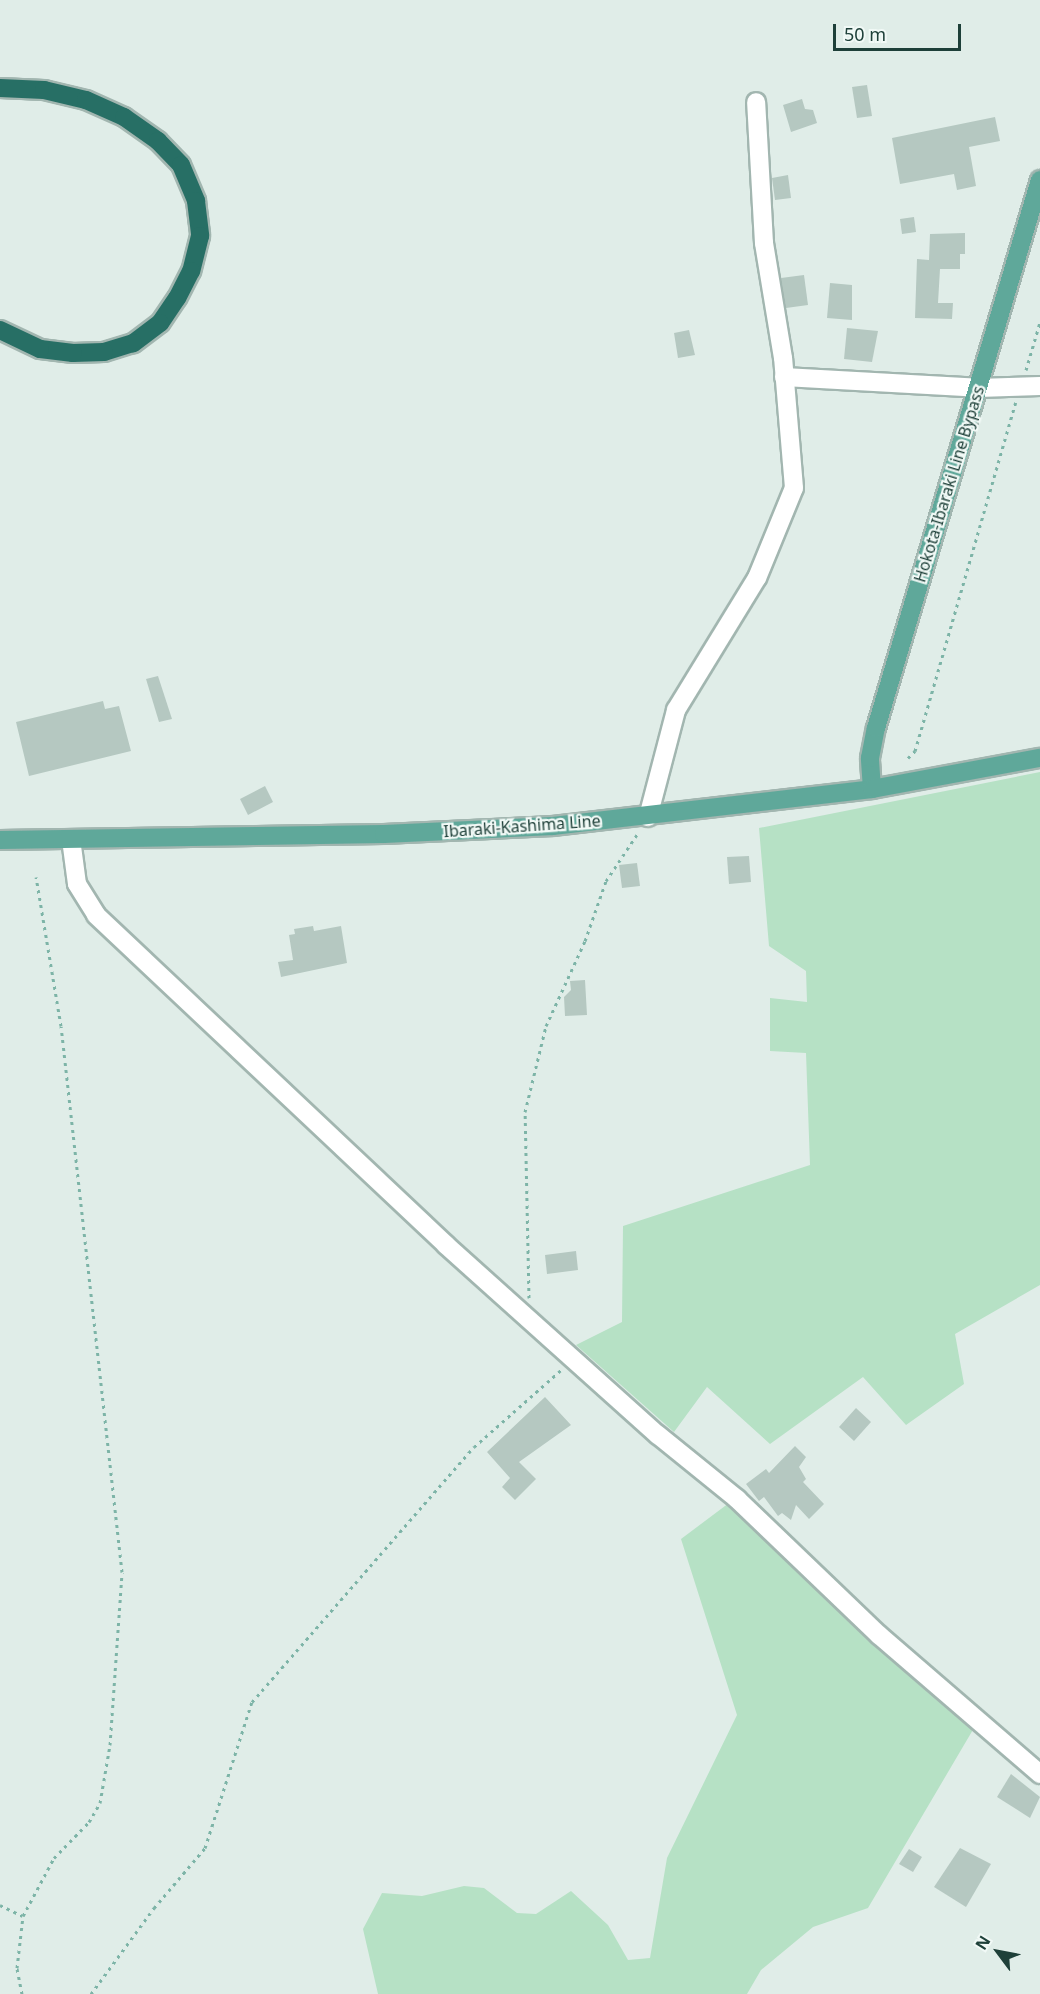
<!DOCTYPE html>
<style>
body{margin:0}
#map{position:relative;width:1040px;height:1994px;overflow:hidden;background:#e0ede8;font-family:"Noto Sans",sans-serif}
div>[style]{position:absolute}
.green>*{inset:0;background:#b6e1c5}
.building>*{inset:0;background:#b5c8c1}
.path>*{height:3px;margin-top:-1.5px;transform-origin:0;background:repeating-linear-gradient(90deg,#7db4a7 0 3px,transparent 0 7.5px)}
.roads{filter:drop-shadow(2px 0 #a2b6b0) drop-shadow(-2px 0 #a2b6b0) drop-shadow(0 2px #a2b6b0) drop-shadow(0 -2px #a2b6b0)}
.minor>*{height:18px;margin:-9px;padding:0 9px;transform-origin:9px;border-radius:9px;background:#fff}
.major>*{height:18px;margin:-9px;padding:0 9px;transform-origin:9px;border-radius:9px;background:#5fa89a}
.highway>*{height:18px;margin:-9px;padding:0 9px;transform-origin:9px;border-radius:9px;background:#276f65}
span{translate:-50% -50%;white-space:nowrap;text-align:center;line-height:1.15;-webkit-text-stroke:4.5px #f1f9f6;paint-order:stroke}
.street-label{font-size:16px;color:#1e4039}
.north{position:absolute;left:968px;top:1922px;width:60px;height:60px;-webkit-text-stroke:4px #f1f9f6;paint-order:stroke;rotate:302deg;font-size:16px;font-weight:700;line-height:24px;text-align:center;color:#1e4039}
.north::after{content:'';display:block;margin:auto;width:21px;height:27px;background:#1e4039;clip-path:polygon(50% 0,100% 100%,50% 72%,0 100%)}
.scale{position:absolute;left:833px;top:24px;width:128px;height:27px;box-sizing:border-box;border:3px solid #1e4039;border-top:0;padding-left:8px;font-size:18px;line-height:21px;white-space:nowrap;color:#1e4039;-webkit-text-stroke:4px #f1f9f6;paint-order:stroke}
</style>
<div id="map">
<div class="green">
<div style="clip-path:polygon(1040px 772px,1040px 1285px,955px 1334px,964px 1384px,906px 1425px,863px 1377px,770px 1444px,707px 1387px,674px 1432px,576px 1345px,622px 1322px,623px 1226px,810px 1165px,806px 1053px,770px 1051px,770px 998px,807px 1002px,806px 971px,769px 946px,759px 828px)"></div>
<div style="clip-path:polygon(729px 1503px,974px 1728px,868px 1908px,813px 1927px,761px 1970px,747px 1994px,378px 1994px,363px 1929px,382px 1893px,422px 1896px,464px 1886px,484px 1888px,517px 1913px,536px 1914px,571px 1891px,608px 1925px,628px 1960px,650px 1958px,667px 1858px,737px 1715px,681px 1539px)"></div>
</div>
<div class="building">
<div style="clip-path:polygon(867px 85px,872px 116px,857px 118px,852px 87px)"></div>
<div style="clip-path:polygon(802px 99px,805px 109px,813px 110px,817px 123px,791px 132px,783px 105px)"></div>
<div style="clip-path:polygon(995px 117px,1000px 141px,969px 147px,976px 186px,957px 190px,954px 174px,900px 184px,892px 138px)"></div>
<div style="clip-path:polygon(788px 175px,791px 198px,775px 200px,772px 178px)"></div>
<div style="clip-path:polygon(914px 217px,916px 232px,902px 234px,900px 219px)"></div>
<div style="clip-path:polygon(965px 233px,965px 254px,960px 254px,960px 269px,940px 269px,938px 303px,953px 303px,952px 319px,915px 318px,917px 259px,929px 260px,930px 234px)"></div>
<div style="clip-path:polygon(804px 275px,808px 305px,786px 308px,781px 278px)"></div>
<div style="clip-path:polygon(830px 283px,852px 285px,852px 320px,827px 318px)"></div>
<div style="clip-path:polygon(847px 328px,878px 331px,872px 362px,844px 359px)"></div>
<div style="clip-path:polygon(689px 330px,695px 355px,678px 358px,674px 333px)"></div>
<div style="clip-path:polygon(158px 676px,172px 719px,159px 722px,146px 679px)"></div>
<div style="clip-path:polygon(103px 701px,105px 709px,119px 706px,131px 751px,29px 776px,16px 722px)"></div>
<div style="clip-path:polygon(265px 786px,273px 802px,248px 815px,240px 799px)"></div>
<div style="clip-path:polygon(749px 856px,751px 882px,729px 884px,727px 857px)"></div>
<div style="clip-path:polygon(637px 863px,640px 886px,622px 888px,619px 865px)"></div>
<div style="clip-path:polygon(313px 926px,314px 931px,341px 926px,347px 963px,281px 977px,278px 962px,293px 960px,289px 935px,295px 934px,294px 929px)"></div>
<div style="clip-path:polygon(585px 980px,587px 1015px,565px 1016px,564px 997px,571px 990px,570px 981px)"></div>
<div style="clip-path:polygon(576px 1251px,578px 1270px,547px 1274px,545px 1255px)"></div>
<div style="clip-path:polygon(545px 1397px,571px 1425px,519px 1462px,536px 1479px,515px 1500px,502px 1487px,510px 1478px,487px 1452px)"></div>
<div style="clip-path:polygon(856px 1408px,871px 1422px,854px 1441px,839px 1427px)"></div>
<div style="clip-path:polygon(795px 1446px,806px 1457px,799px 1467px,806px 1479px,803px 1482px,824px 1504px,809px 1519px,796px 1505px,791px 1520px,782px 1513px,778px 1516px,764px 1497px,759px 1501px,746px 1484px,766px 1469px,769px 1473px)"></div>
<div style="clip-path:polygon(1011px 1774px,1040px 1797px,1030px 1818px,997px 1797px)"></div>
<div style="clip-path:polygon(960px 1848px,991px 1864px,966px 1907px,934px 1887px)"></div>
<div style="clip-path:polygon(909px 1849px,922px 1857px,913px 1872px,899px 1864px)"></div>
</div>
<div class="path">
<div style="left:1026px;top:370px;width:50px;rotate:-73.7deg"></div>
<div style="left:908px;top:758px;width:10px;rotate:-45deg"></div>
<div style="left:915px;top:751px;width:363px;rotate:-73.9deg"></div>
<div style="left:529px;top:1298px;width:186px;rotate:-91.2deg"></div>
<div style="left:525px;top:1112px;width:89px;rotate:-76.3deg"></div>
<div style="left:546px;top:1026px;width:94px;rotate:-65.4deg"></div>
<div style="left:585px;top:941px;width:64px;rotate:-70.7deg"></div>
<div style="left:606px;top:881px;width:58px;rotate:-56.3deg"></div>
<div style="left:0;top:1905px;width:25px;rotate:26deg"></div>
<div style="left:22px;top:1994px;width:26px;rotate:-101deg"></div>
<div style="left:17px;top:1968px;width:52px;rotate:-83.4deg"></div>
<div style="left:23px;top:1916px;width:66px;rotate:-61.9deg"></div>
<div style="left:54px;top:1858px;width:50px;rotate:-45.8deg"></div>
<div style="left:89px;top:1822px;width:22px;rotate:-60deg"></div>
<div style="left:100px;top:1803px;width:59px;rotate:-80.2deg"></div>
<div style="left:110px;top:1745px;width:173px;rotate:-86deg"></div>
<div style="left:122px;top:1572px;width:549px;rotate:-96.37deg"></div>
<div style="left:61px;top:1026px;width:151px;rotate:-99.5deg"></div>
<div style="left:91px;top:1994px;width:107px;rotate:-53.8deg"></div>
<div style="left:154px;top:1908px;width:79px;rotate:-49.6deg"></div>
<div style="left:205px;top:1848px;width:153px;rotate:-72.2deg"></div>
<div style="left:252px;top:1702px;width:338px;rotate:-49deg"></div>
<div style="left:474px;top:1447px;width:116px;rotate:-41.5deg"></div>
</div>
<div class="roads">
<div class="minor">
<div style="left:784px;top:377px;width:194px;rotate:3.2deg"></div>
<div style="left:978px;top:388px;width:62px;rotate:-1.8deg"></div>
<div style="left:648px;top:817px;width:111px;rotate:-75.3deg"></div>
<div style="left:676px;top:710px;width:155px;rotate:-58.5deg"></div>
<div style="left:757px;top:578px;width:97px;rotate:-67.7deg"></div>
<div style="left:794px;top:488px;width:130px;rotate:-94.8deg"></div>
<div style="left:783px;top:358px;width:117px;rotate:-99.4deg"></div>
<div style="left:764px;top:243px;width:141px;rotate:-93.2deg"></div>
<div style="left:71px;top:839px;width:45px;rotate:82.4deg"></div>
<div style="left:77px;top:884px;width:36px;rotate:58deg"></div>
<div style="left:96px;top:915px;width:481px;rotate:43.3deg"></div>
<div style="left:446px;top:1245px;width:285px;rotate:41.9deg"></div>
<div style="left:658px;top:1435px;width:102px;rotate:39deg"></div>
<div style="left:737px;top:1499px;width:197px;rotate:43.8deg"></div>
<div style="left:879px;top:1635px;width:213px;rotate:40.8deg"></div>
</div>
<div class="major">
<div style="left:872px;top:789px;width:31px;rotate:-94deg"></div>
<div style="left:870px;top:758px;width:31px;rotate:-79deg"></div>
<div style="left:876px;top:728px;width:572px;rotate:-73.34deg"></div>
<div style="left:0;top:840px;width:384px;rotate:-0.9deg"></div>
<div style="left:384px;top:834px;width:169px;rotate:-2.7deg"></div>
<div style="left:553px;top:826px;width:321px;rotate:-6.6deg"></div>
<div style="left:872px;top:789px;width:171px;rotate:-10.5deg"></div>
</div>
<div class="highway">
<div style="left:0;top:88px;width:44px;rotate:2.6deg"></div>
<div style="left:44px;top:90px;width:43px;rotate:13.4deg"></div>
<div style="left:86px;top:100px;width:42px;rotate:24.1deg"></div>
<div style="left:124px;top:117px;width:42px;rotate:35.2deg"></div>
<div style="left:158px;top:141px;width:33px;rotate:46deg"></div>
<div style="left:181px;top:165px;width:39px;rotate:67deg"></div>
<div style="left:196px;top:201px;width:35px;rotate:83deg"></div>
<div style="left:200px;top:236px;width:36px;rotate:104deg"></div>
<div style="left:191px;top:271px;width:30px;rotate:117deg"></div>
<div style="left:177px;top:298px;width:30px;rotate:124deg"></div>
<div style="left:160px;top:323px;width:34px;rotate:143deg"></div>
<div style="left:133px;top:343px;width:30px;rotate:163deg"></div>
<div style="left:104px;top:352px;width:31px;rotate:178deg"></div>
<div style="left:73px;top:353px;width:33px;rotate:-173deg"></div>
<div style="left:40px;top:349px;width:44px;rotate:-154.6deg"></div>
</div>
</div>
<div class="street-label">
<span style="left:949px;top:484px;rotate:-73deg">Hokota-Ibaraki Line Bypass</span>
<span style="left:522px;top:826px;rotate:-4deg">Ibaraki-Kashima Line</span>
</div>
<div class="north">N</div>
<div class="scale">50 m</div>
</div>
